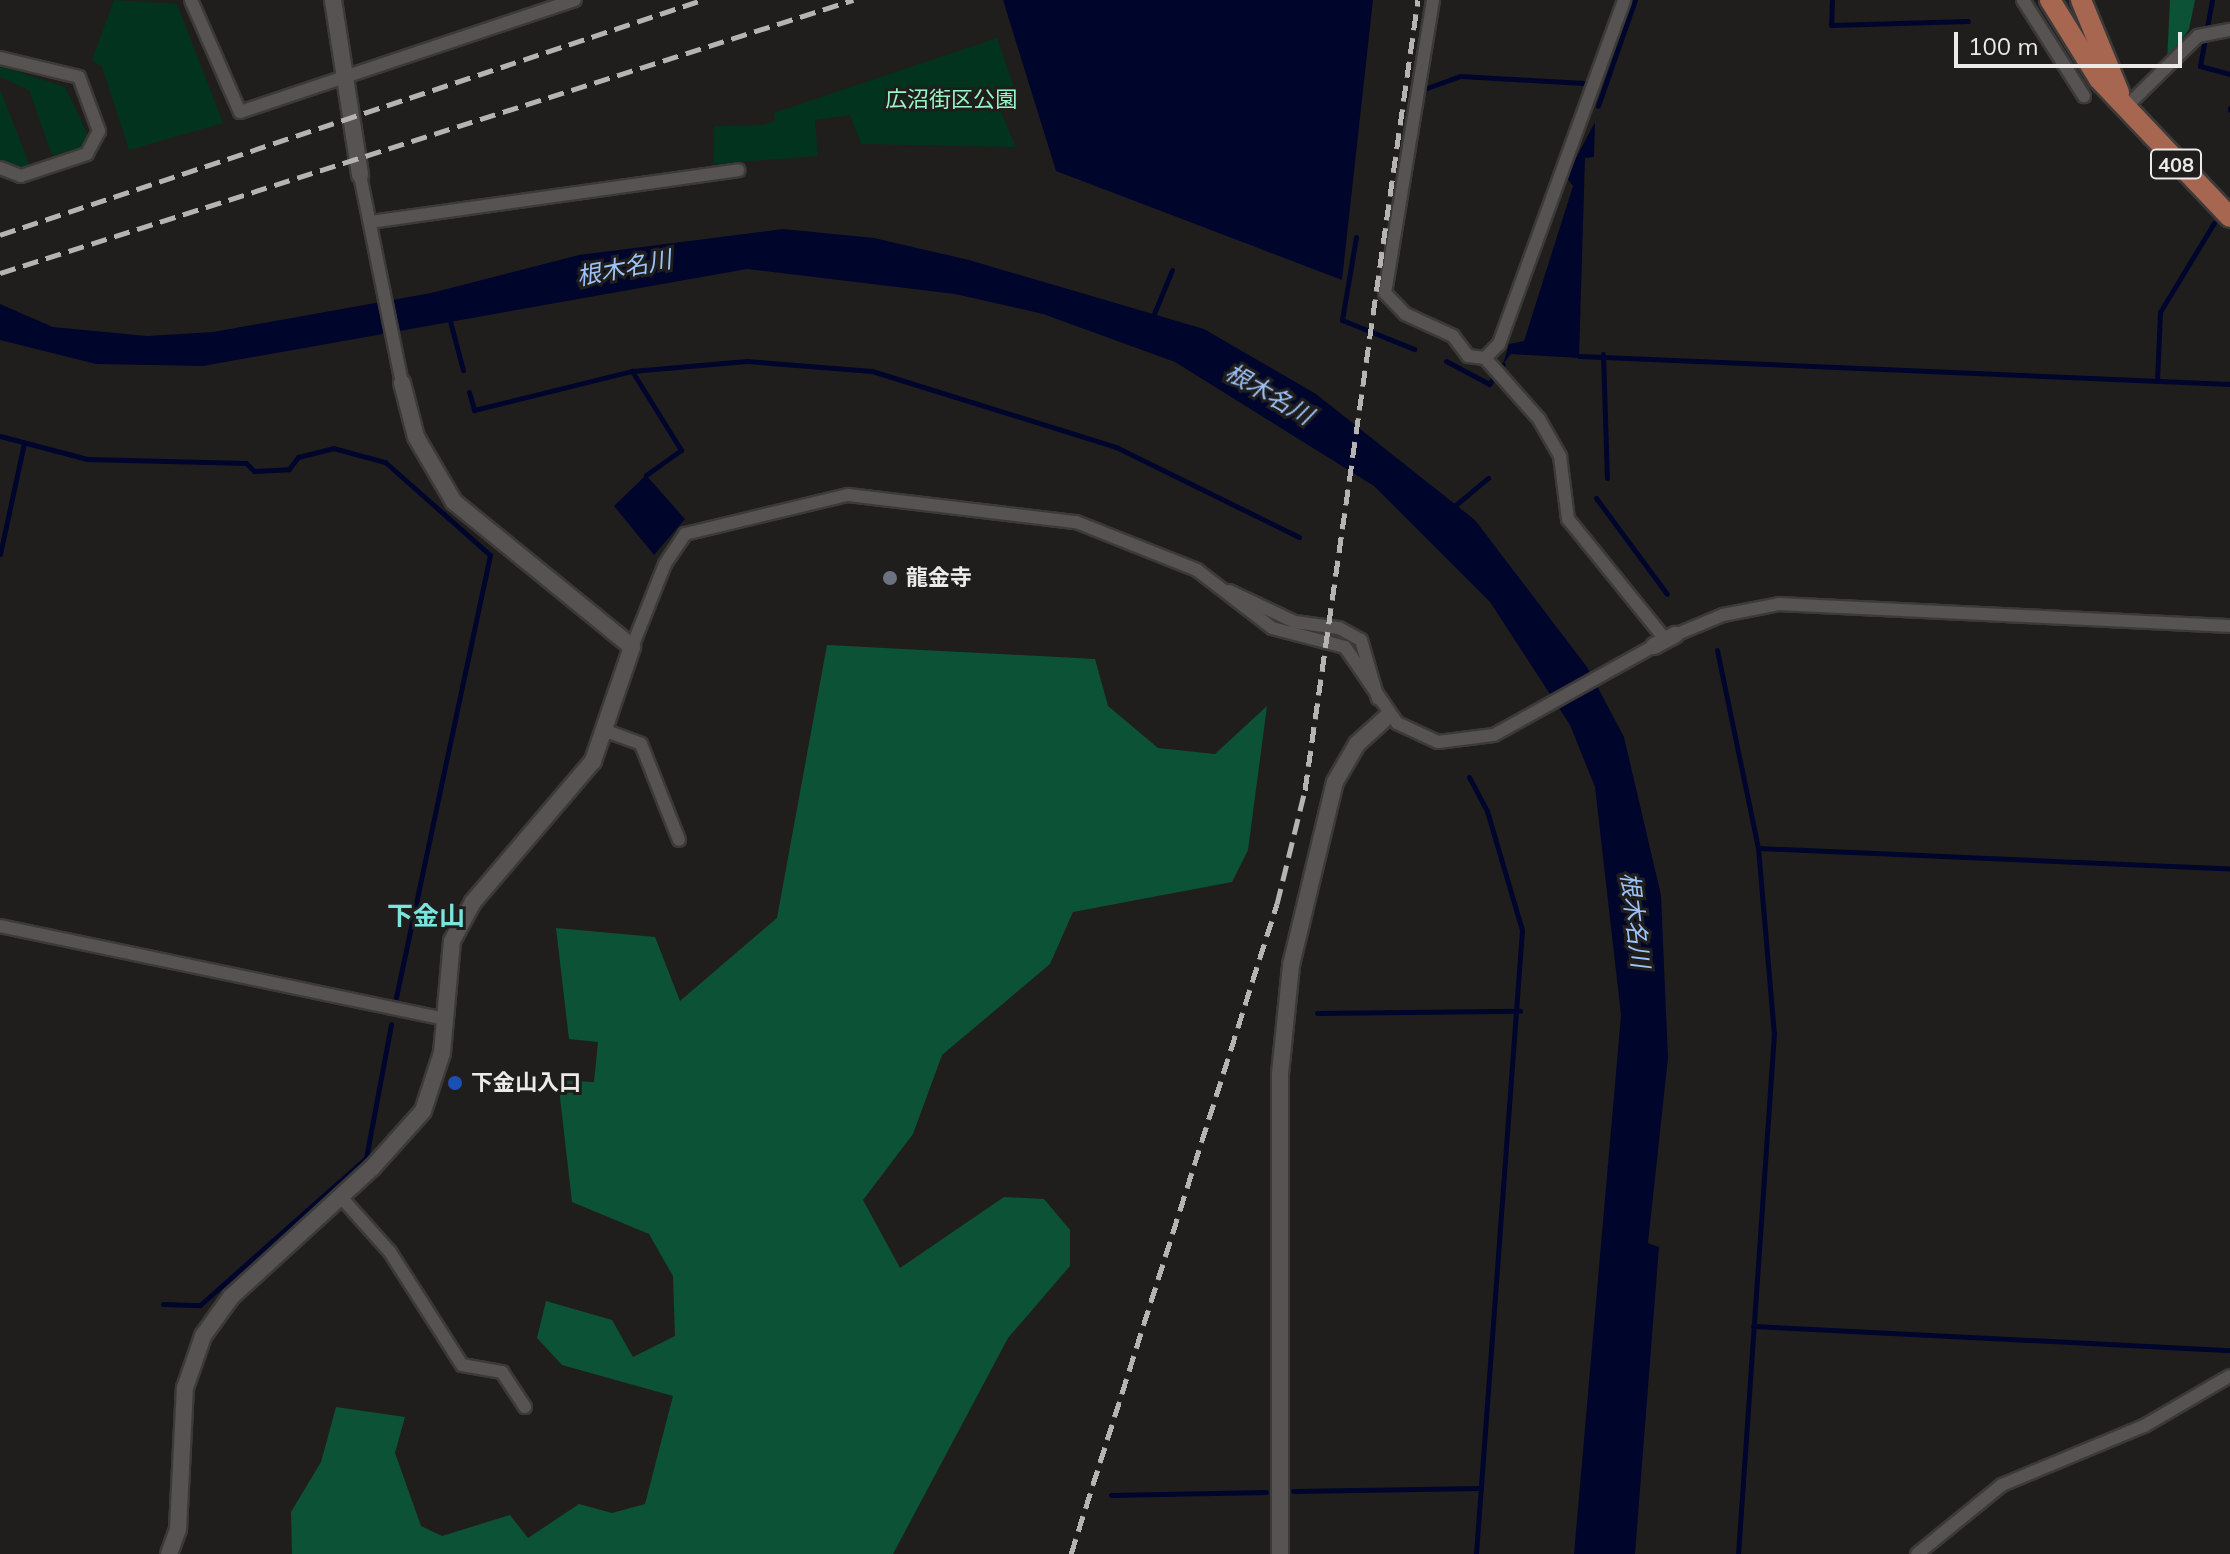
<!DOCTYPE html>
<meta charset="utf-8">
<style>
body{margin:0}
#map{position:relative;width:2230px;height:1554px;overflow:hidden;background:#201e1d;font-family:Mulish,"Noto Sans JP",sans-serif}
div>[style]{position:absolute}
.green>*{inset:0;background:#01331f}
.forest>*{inset:0;background:#0c5236}
.water>*{inset:0;background:#00062b}
.stream>*{height:5px;margin:-2.5px;padding:0 2.5px;transform-origin:2.5px;border-radius:2.5px;background:#00062b}
.roads{filter:drop-shadow(2px 0 #3c3a39) drop-shadow(-2px 0 #3c3a39) drop-shadow(0 2px #3c3a39) drop-shadow(0 -2px #3c3a39)}
.minor>*{height:12px;margin:-6px;padding:0 6px;transform-origin:6px;border-radius:6px;background:#565352}
.tertiary>*{height:16px;margin:-8px;padding:0 8px;transform-origin:8px;border-radius:8px;background:#565352}
.trunk>*{height:20px;margin:-10px;padding:0 10px;transform-origin:10px;border-radius:10px;background:#a76650}
.rail>*{height:5px;margin-top:-2.5px;transform-origin:0;background:repeating-linear-gradient(90deg,#b6b4b3 0 16px,transparent 0 24px)}
.dots>*{width:22px;height:22px;translate:-50% -50%;box-sizing:border-box;border:4px solid #201e1d;border-radius:50%}
span{translate:-50% -50%;white-space:nowrap;text-align:center;line-height:1.15;-webkit-text-stroke:6px #201e1d;paint-order:stroke}
.shield-label span{padding:2px 6px;background:#201e1d;border:2px solid;border-radius:6px;-webkit-text-stroke-width:0}
.shield-label{font-size:20px;color:#ebeae9;font-weight:700}
.park-label{font-size:22px;color:#97f4c4}
.poi-label{font-size:22px;color:#ebeae9;font-weight:700}
.left{translate:0 -50%;text-align:left}
.water-label{font-size:24px;color:#9dc3fa;font-style:italic}
.quarter-label{font-size:26px;color:#7ae5df;font-weight:700}
.scale{position:absolute;left:1954px;top:32px;width:228px;height:36px;box-sizing:border-box;border:4px solid #ebeae9;border-top:0;padding-left:10px;font-size:24px;line-height:28px;white-space:nowrap;color:#ebeae9;-webkit-text-stroke:6px #201e1d;paint-order:stroke}
</style>
<div id="map">
<div class="green">
<div style="clip-path:polygon(114px 0,177px 4px,223px 123px,129px 150px,102px 67px,92px 60px)"></div>
<div style="clip-path:polygon(997px 38px,1017px 96px,998px 105px,1016px 147px,861px 144px,850px 115px,815px 120px,818px 156px,713px 164px,714px 126px,763px 125px,775px 121px,774px 113px)"></div>
<div style="clip-path:polygon(0 66px,65px 87px,89px 137px,86px 147px,52px 155px,29px 90px,0 77px)"></div>
<div style="clip-path:polygon(0 89px,30px 166px,22px 168px,0 161px)"></div>
</div>
<div class="forest">
<div style="clip-path:polygon(2170px 0,2195px 0,2189px 29px,2167px 63px)"></div>
<div style="clip-path:polygon(827px 645px,1095px 659px,1108px 706px,1158px 748px,1215px 754px,1267px 706px,1248px 850px,1232px 882px,1073px 912px,1050px 964px,942px 1055px,913px 1134px,863px 1200px,900px 1268px,1004px 1197px,1044px 1199px,1070px 1230px,1070px 1266px,1008px 1338px,893px 1554px,292px 1554px,291px 1512px,321px 1462px,336px 1407px,405px 1417px,395px 1453px,421px 1526px,442px 1536px,510px 1515px,528px 1538px,579px 1504px,612px 1513px,645px 1504px,673px 1396px,562px 1365px,537px 1338px,546px 1301px,612px 1320px,633px 1357px,675px 1336px,673px 1276px,649px 1234px,572px 1202px,558px 1080px,594px 1082px,598px 1042px,569px 1039px,556px 928px,655px 937px,680px 1001px,777px 918px)"></div>
</div>
<div class="water">
<div style="clip-path:polygon(1003px 0,1373px 0,1342px 280px,1056px 171px)"></div>
<div style="clip-path:polygon(1595px 122px,1594px 157px,1585px 158px,1579px 358px,1511px 354px,1503px 364px,1509px 344px,1524px 341px,1573px 186px,1566px 177px)"></div>
<div style="clip-path:polygon(783px 229px,874px 238px,969px 260px,1204px 329px,1316px 394px,1475px 520px,1587px 667px,1624px 737px,1661px 895px,1668px 1058px,1648px 1243px,1659px 1247px,1635px 1554px,1574px 1554px,1621px 1015px,1595px 787px,1570px 725px,1490px 602px,1374px 486px,1175px 362px,1043px 314px,955px 294px,747px 269px,203px 366px,96px 364px,0 340px,0 304px,53px 327px,147px 336px,213px 332px,431px 293px,579px 255px)"></div>
<div style="clip-path:polygon(646px 475px,685px 519px,654px 555px,614px 506px)"></div>
</div>
<div class="stream">
<div style="left:1832px;top:0;width:25px;rotate:92deg"></div>
<div style="left:1831px;top:25px;width:137px;rotate:-1.7deg"></div>
<div style="left:2212px;top:0;width:67px;rotate:100.3deg"></div>
<div style="left:2200px;top:66px;width:31px;rotate:15deg"></div>
<div style="left:1427px;top:88px;width:35px;rotate:-20deg"></div>
<div style="left:1460px;top:76px;width:124px;rotate:3.2deg"></div>
<div style="left:1598px;top:106px;width:112px;rotate:-70.8deg"></div>
<div style="left:2230px;top:108px;width:2px;rotate:90deg"></div>
<div style="left:1356px;top:237px;width:84px;rotate:99.6deg"></div>
<div style="left:1342px;top:320px;width:78px;rotate:21.9deg"></div>
<div style="left:450px;top:321px;width:51px;rotate:75.1deg"></div>
<div style="left:1151px;top:321px;width:55px;rotate:-67.6deg"></div>
<div style="left:1603px;top:354px;width:124px;rotate:88.2deg"></div>
<div style="left:1579px;top:356px;width:652px;rotate:2.46deg"></div>
<div style="left:1446px;top:361px;width:49px;rotate:28.1deg"></div>
<div style="left:1489px;top:384px;width:24px;rotate:-55deg"></div>
<div style="left:632px;top:371px;width:115px;rotate:-5deg"></div>
<div style="left:747px;top:361px;width:125px;rotate:4.6deg"></div>
<div style="left:872px;top:371px;width:256px;rotate:17.3deg"></div>
<div style="left:1116px;top:447px;width:204px;rotate:26.2deg"></div>
<div style="left:2157px;top:381px;width:69px;rotate:-87.5deg"></div>
<div style="left:2160px;top:312px;width:104px;rotate:-58.8deg"></div>
<div style="left:469px;top:392px;width:19px;rotate:74deg"></div>
<div style="left:474px;top:410px;width:163px;rotate:-13.9deg"></div>
<div style="left:632px;top:371px;width:93px;rotate:58.2deg"></div>
<div style="left:681px;top:450px;width:43px;rotate:144.5deg"></div>
<div style="left:0;top:436px;width:90px;rotate:14.8deg"></div>
<div style="left:87px;top:459px;width:159px;rotate:1.4deg"></div>
<div style="left:246px;top:463px;width:11px;rotate:45deg"></div>
<div style="left:254px;top:471px;width:35px;rotate:-3deg"></div>
<div style="left:289px;top:469px;width:15px;rotate:-53deg"></div>
<div style="left:298px;top:457px;width:36px;rotate:-14deg"></div>
<div style="left:333px;top:448px;width:54px;rotate:15.1deg"></div>
<div style="left:385px;top:462px;width:140px;rotate:41.5deg"></div>
<div style="left:490px;top:555px;width:452px;rotate:102deg"></div>
<div style="left:1596px;top:498px;width:119px;rotate:53.5deg"></div>
<div style="left:1452px;top:508px;width:47px;rotate:-39.8deg"></div>
<div style="left:0;top:554px;width:114px;rotate:-77.8deg"></div>
<div style="left:1717px;top:650px;width:202px;rotate:78.3deg"></div>
<div style="left:1758px;top:848px;width:186px;rotate:85.1deg"></div>
<div style="left:1774px;top:1033px;width:522px;rotate:93.95deg"></div>
<div style="left:1469px;top:777px;width:38px;rotate:62deg"></div>
<div style="left:1487px;top:811px;width:124px;rotate:73.6deg"></div>
<div style="left:1522px;top:930px;width:626px;rotate:94.22deg"></div>
<div style="left:1758px;top:848px;width:472px;rotate:2.5deg"></div>
<div style="left:1317px;top:1013px;width:203px;rotate:-0.6deg"></div>
<div style="left:163px;top:1304px;width:37px;rotate:2deg"></div>
<div style="left:200px;top:1305px;width:222px;rotate:-41.5deg"></div>
<div style="left:366px;top:1158px;width:136px;rotate:-79.4deg"></div>
<div style="left:1753px;top:1326px;width:478px;rotate:2.9deg"></div>
<div style="left:1293px;top:1491px;width:188px;rotate:-0.9deg"></div>
<div style="left:1111px;top:1495px;width:155px;rotate:-1.1deg"></div>
</div>
<div class="roads">
<div class="minor">
<div style="left:191px;top:0;width:122px;rotate:66.4deg"></div>
<div style="left:240px;top:112px;width:353px;rotate:-18.5deg"></div>
<div style="left:1433px;top:0;width:297px;rotate:99.3deg"></div>
<div style="left:1385px;top:293px;width:29px;rotate:46deg"></div>
<div style="left:1405px;top:314px;width:53px;rotate:24.6deg"></div>
<div style="left:1453px;top:336px;width:25px;rotate:53deg"></div>
<div style="left:1468px;top:356px;width:17px;rotate:7deg"></div>
<div style="left:1485px;top:358px;width:81px;rotate:48.5deg"></div>
<div style="left:1539px;top:419px;width:43px;rotate:60.4deg"></div>
<div style="left:1560px;top:456px;width:64px;rotate:82.8deg"></div>
<div style="left:1568px;top:519px;width:154px;rotate:51.1deg"></div>
<div style="left:2023px;top:0;width:114px;rotate:57.6deg"></div>
<div style="left:0;top:58px;width:81px;rotate:13.5deg"></div>
<div style="left:79px;top:77px;width:58px;rotate:69.7deg"></div>
<div style="left:99px;top:131px;width:26px;rotate:118deg"></div>
<div style="left:87px;top:154px;width:70px;rotate:161.6deg"></div>
<div style="left:21px;top:176px;width:22px;rotate:-159deg"></div>
<div style="left:2126px;top:107px;width:101px;rotate:-44.6deg"></div>
<div style="left:2198px;top:36px;width:33px;rotate:-11deg"></div>
<div style="left:360px;top:175px;width:212px;rotate:78.6deg"></div>
<div style="left:370px;top:222px;width:372px;rotate:-8deg"></div>
<div style="left:1485px;top:358px;width:20px;rotate:-45deg"></div>
<div style="left:1499px;top:344px;width:366px;rotate:-70deg"></div>
<div style="left:1229px;top:591px;width:73px;rotate:25.2deg"></div>
<div style="left:1295px;top:622px;width:44px;rotate:7.8deg"></div>
<div style="left:1339px;top:628px;width:25px;rotate:29deg"></div>
<div style="left:1361px;top:640px;width:61px;rotate:73.9deg"></div>
<div style="left:1675px;top:635px;width:52px;rotate:-22.6deg"></div>
<div style="left:1723px;top:615px;width:57px;rotate:-11.1deg"></div>
<div style="left:1779px;top:604px;width:452px;rotate:2.8deg"></div>
<div style="left:632px;top:647px;width:89px;rotate:-68.3deg"></div>
<div style="left:665px;top:564px;width:36px;rotate:-56deg"></div>
<div style="left:685px;top:534px;width:168px;rotate:-13.5deg"></div>
<div style="left:848px;top:495px;width:230px;rotate:6.8deg"></div>
<div style="left:1076px;top:522px;width:130px;rotate:21.6deg"></div>
<div style="left:1197px;top:570px;width:95px;rotate:37.7deg"></div>
<div style="left:1272px;top:628px;width:75px;rotate:14.6deg"></div>
<div style="left:1345px;top:647px;width:92px;rotate:55.6deg"></div>
<div style="left:1397px;top:723px;width:45px;rotate:24.9deg"></div>
<div style="left:1438px;top:742px;width:56px;rotate:-7.1deg"></div>
<div style="left:1494px;top:735px;width:183px;rotate:-29.1deg"></div>
<div style="left:606px;top:731px;width:37px;rotate:20deg"></div>
<div style="left:641px;top:744px;width:103px;rotate:68.4deg"></div>
<div style="left:0;top:926px;width:454px;rotate:11.8deg"></div>
<div style="left:340px;top:1196px;width:75px;rotate:48.2deg"></div>
<div style="left:390px;top:1252px;width:134px;rotate:57.5deg"></div>
<div style="left:462px;top:1365px;width:41px;rotate:9.9deg"></div>
<div style="left:502px;top:1372px;width:42px;rotate:56.7deg"></div>
<div style="left:1917px;top:1554px;width:109px;rotate:-39.1deg"></div>
<div style="left:2002px;top:1485px;width:154px;rotate:-22.6deg"></div>
<div style="left:2144px;top:1426px;width:99px;rotate:-30.2deg"></div>
</div>
<div class="tertiary">
<div style="left:333px;top:0;width:177px;rotate:81.2deg"></div>
<div style="left:1654px;top:646px;width:24px;rotate:-28deg"></div>
<div style="left:169px;top:1554px;width:27px;rotate:-70deg"></div>
<div style="left:178px;top:1529px;width:141px;rotate:-87.2deg"></div>
<div style="left:185px;top:1388px;width:55px;rotate:-70.9deg"></div>
<div style="left:203px;top:1336px;width:48px;rotate:-54.3deg"></div>
<div style="left:231px;top:1297px;width:191px;rotate:-42.5deg"></div>
<div style="left:372px;top:1168px;width:76px;rotate:-48.2deg"></div>
<div style="left:423px;top:1111px;width:61px;rotate:-71.9deg"></div>
<div style="left:442px;top:1053px;width:112px;rotate:-84.9deg"></div>
<div style="left:452px;top:941px;width:44px;rotate:-61.7deg"></div>
<div style="left:473px;top:902px;width:185px;rotate:-49.6deg"></div>
<div style="left:593px;top:761px;width:120px;rotate:-71.1deg"></div>
<div style="left:632px;top:647px;width:230px;rotate:-140.8deg"></div>
<div style="left:454px;top:502px;width:75px;rotate:-120.3deg"></div>
<div style="left:416px;top:437px;width:56px;rotate:-104.5deg"></div>
<div style="left:1280px;top:1554px;width:480px;rotate:-90deg"></div>
<div style="left:1280px;top:1074px;width:110px;rotate:-84.2deg"></div>
<div style="left:1291px;top:965px;width:188px;rotate:-76.5deg"></div>
<div style="left:1335px;top:782px;width:44px;rotate:-59.9deg"></div>
<div style="left:1357px;top:744px;width:43px;rotate:-42.2deg"></div>
</div>
<div class="trunk">
<div style="left:2050px;top:0;width:93px;rotate:58.2deg"></div>
<div style="left:2099px;top:79px;width:190px;rotate:46.5deg"></div>
<div style="left:2081px;top:0;width:100px;rotate:67.6deg"></div>
</div>
</div>
<div class="rail">
<div style="left:0;top:235px;width:740px;rotate:-18.51deg"></div>
<div style="left:0;top:273px;width:896px;rotate:-17.75deg"></div>
<div style="left:1071px;top:1554px;width:682px;rotate:-72.42deg"></div>
<div style="left:1277px;top:904px;width:117px;rotate:-76.2deg"></div>
<div style="left:1305px;top:790px;width:798px;rotate:-81.86deg"></div>
</div>
<div class="dots">
<div style="left:890px;top:578px;background:#6b7280"></div>
<div style="left:455px;top:1083px;background:#1a4fb4"></div>
</div>
<div class="shield-label">
<span style="left:2176px;top:164px">408</span>
</div>
<div class="park-label">
<span style="left:951px;top:100px">広沼街区公園</span>
</div>
<div class="poi-label">
<span class="left" style="left:906px;top:578px">龍金寺</span>
<span class="left" style="left:471px;top:1083px">下金山入口</span>
</div>
<div class="water-label">
<span style="left:624px;top:268px;rotate:-11deg">根木名川</span>
<span style="left:1269px;top:394px;rotate:30deg">根木名川</span>
<span style="left:1635px;top:920px;rotate:83deg">根木名川</span>
</div>
<div class="quarter-label">
<span style="left:426px;top:916px">下金山</span>
</div>
<div class="scale">100 m</div>
</div>
